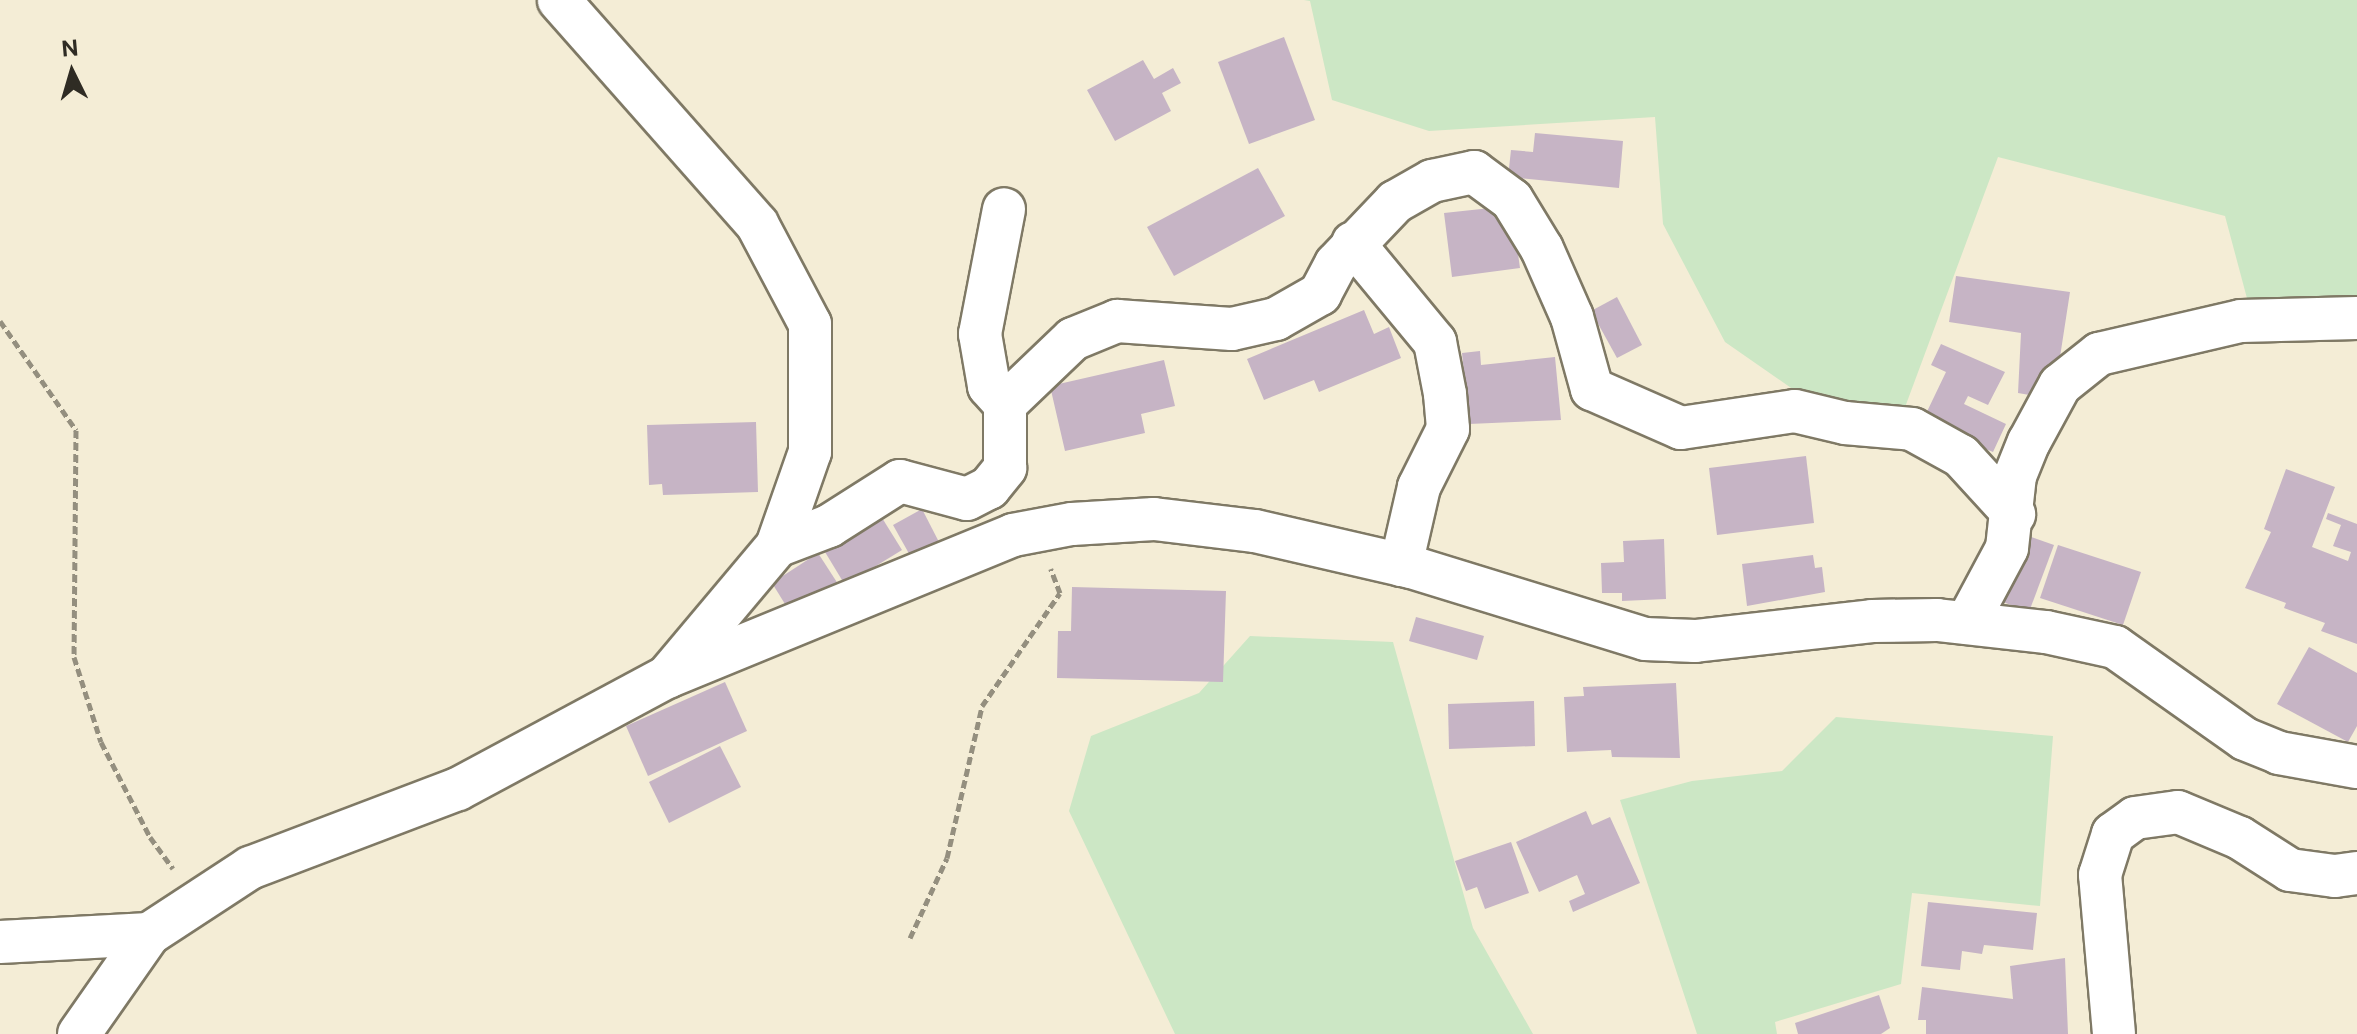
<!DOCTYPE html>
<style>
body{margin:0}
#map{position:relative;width:2357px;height:1034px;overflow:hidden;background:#f4edd6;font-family:"Public Sans",sans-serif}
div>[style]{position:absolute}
.green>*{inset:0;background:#cce7c5}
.building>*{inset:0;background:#c6b4c5}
.path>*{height:5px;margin-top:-2.5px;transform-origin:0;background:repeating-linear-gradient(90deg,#948f7f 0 8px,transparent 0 12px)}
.roads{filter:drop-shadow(2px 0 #7f7965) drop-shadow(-2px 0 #7f7965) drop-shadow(0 2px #7f7965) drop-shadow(0 -2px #7f7965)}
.street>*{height:42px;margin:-21px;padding:0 21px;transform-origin:21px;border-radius:21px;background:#fff}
span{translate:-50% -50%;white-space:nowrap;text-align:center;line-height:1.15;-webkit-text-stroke:6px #f4edd6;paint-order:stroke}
.north{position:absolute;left:32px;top:32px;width:80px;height:80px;-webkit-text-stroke:6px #f4edd6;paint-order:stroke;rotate:355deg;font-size:22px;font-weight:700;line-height:32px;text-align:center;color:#2f2c24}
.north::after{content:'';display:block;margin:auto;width:28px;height:36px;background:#2f2c24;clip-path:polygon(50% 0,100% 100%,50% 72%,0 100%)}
</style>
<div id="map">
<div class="green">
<div style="clip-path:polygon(1304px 0,2357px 0,2357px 299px,2248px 302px,2225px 216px,1998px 157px,1901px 418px,1794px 390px,1725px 342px,1663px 224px,1655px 117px,1429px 131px,1332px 100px,1310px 1px)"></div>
<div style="clip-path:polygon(1250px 636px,1393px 642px,1473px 928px,1533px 1034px,1175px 1034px,1069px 811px,1091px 736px,1199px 693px)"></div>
<div style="clip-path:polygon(1836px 717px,2053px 736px,2040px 906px,1912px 893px,1901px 984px,1775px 1022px,1777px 1034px,1697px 1034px,1620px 800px,1692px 781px,1782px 771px)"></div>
</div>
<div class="building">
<div style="clip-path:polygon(1284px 37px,1315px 120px,1249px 144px,1218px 62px)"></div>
<div style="clip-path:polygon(1143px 60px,1154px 79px,1173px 68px,1181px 83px,1162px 93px,1171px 111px,1115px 141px,1087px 90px)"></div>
<div style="clip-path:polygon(1535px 133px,1623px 141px,1619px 188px,1508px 177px,1511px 150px,1533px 152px)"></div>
<div style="clip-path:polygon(1258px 168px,1285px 216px,1174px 276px,1147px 227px)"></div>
<div style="clip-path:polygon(1500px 207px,1503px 227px,1514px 225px,1520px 268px,1452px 277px,1444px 213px)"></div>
<div style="clip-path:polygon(1956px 276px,2070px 292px,2058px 370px,2052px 377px,2038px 375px,2035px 396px,2018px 393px,2021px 333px,1949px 322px)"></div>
<div style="clip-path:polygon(1617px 297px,1642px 345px,1617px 358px,1591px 311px)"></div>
<div style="clip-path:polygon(1364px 310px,1374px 334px,1389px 327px,1401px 358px,1319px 392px,1314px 380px,1264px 400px,1247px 359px)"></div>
<div style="clip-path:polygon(1941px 344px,2005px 372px,1988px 405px,1968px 396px,1964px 404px,2006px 424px,1993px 452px,1922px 422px,1946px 372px,1931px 365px)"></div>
<div style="clip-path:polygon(1480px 351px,1481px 365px,1555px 357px,1561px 420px,1469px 424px,1462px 353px)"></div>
<div style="clip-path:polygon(1164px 360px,1175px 406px,1141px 414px,1145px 433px,1065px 451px,1050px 386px)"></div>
<div style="clip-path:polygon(756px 422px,758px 492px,663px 495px,662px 484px,649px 485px,647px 425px)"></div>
<div style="clip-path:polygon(1806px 456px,1814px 523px,1717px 535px,1709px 468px)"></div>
<div style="clip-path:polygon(2286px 469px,2335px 487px,2312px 547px,2348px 561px,2351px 552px,2333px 546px,2341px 525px,2326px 519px,2328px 513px,2357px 524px,2357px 644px,2321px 631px,2325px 623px,2284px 608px,2286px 603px,2245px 588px,2271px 532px,2264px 529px)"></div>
<div style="clip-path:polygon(922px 509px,940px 544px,912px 559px,893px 525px)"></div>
<div style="clip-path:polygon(879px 513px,902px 550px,845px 585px,822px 547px)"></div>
<div style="clip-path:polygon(2023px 534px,2054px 545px,2029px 612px,1998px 600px)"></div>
<div style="clip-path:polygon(1664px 539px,1666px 599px,1622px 601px,1622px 593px,1602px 593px,1601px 563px,1624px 562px,1623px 541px)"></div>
<div style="clip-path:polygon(2058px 545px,2141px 572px,2123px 625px,2040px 598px)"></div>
<div style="clip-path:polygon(818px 553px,840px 587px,793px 617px,772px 583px)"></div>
<div style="clip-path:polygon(1813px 555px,1815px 568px,1822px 567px,1825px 592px,1747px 606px,1742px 564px)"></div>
<div style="clip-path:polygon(1072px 587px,1226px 591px,1223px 682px,1057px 678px,1058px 631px,1071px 631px)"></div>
<div style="clip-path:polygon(1416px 617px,1484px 636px,1477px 660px,1409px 641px)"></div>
<div style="clip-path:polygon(2309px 647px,2357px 673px,2357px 726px,2348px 742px,2277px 704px)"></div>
<div style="clip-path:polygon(725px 682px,747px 731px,648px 776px,626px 726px)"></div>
<div style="clip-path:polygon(1676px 683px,1680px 758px,1612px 757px,1611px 750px,1567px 752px,1564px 697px,1584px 696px,1583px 687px)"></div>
<div style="clip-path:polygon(1534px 701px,1535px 746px,1449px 749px,1448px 704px)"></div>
<div style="clip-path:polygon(720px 746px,741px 787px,669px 823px,649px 782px)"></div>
<div style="clip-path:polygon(1586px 811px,1592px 825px,1610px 817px,1640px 883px,1573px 912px,1569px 901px,1585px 894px,1577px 875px,1539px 892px,1516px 842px)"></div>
<div style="clip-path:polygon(1511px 842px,1529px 893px,1485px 909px,1477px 887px,1466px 891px,1455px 861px)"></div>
<div style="clip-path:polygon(1928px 902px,2037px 913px,2033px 950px,1984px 945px,1982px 954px,1962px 951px,1960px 970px,1921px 966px)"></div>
<div style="clip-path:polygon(2065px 958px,2068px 1034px,1926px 1034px,1926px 1020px,1918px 1020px,1922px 987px,2013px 999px,2010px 966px)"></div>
<div style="clip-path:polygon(1879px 995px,1890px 1028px,1881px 1034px,1798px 1034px,1795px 1023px)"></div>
</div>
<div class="path">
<div style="left:0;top:321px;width:133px;rotate:55.1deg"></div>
<div style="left:76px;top:430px;width:227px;rotate:90.5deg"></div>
<div style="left:74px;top:657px;width:89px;rotate:72.4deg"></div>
<div style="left:101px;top:742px;width:107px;rotate:62.7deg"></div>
<div style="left:150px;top:837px;width:39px;rotate:54deg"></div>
<div style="left:910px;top:938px;width:88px;rotate:-65.2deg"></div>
<div style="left:947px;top:858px;width:156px;rotate:-77deg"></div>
<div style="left:982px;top:706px;width:137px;rotate:-55.4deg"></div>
<div style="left:1060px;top:593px;width:26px;rotate:-111deg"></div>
</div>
<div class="roads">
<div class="street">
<div style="left:1353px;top:243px;width:129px;rotate:50.4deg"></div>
<div style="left:1435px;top:342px;width:53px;rotate:79.1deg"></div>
<div style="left:1445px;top:394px;width:35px;rotate:85deg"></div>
<div style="left:1448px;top:429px;width:65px;rotate:116.6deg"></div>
<div style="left:1419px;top:487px;width:80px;rotate:103deg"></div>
<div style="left:1005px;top:404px;width:94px;rotate:-43.7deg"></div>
<div style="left:1073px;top:339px;width:48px;rotate:-22.2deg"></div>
<div style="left:1117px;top:321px;width:115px;rotate:4deg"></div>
<div style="left:1232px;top:329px;width:45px;rotate:-12.8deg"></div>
<div style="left:1276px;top:319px;width:51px;rotate:-29.6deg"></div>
<div style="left:1320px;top:294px;width:34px;rotate:-62deg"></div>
<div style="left:1336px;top:264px;width:86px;rotate:-46.4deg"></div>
<div style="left:1395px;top:202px;width:43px;rotate:-29.6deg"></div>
<div style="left:1432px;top:181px;width:43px;rotate:-12.1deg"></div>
<div style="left:1474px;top:172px;width:47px;rotate:36.4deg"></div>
<div style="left:1512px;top:200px;width:57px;rotate:58.5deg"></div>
<div style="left:1542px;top:249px;width:74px;rotate:66.2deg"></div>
<div style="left:1572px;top:317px;width:75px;rotate:74.5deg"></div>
<div style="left:1592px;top:389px;width:97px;rotate:23.7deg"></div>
<div style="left:1681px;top:428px;width:115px;rotate:-8.5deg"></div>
<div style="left:1795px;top:411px;width:51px;rotate:13.5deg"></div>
<div style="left:1845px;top:423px;width:67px;rotate:5.1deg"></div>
<div style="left:1912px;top:429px;width:56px;rotate:28.9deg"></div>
<div style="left:1961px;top:456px;width:79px;rotate:47.6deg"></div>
<div style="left:777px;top:546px;width:56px;rotate:-21deg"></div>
<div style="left:829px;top:526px;width:84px;rotate:-32.4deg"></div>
<div style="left:900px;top:481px;width:69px;rotate:15deg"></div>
<div style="left:967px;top:499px;width:25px;rotate:-27deg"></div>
<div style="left:989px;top:488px;width:26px;rotate:-51deg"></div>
<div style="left:1005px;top:468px;width:64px;rotate:-90deg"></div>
<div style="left:1005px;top:404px;width:24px;rotate:-132deg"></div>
<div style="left:989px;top:386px;width:53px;rotate:-99.8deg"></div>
<div style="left:980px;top:334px;width:127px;rotate:-79.1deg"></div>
<div style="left:1967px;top:623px;width:85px;rotate:-61.9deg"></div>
<div style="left:2007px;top:548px;width:72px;rotate:-83.7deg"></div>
<div style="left:2015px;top:476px;width:37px;rotate:-68deg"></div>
<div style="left:2029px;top:442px;width:65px;rotate:-61.5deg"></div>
<div style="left:2060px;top:385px;width:50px;rotate:-38.5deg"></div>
<div style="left:2099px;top:354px;width:146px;rotate:-13.1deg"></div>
<div style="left:2241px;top:321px;width:116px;rotate:-1.5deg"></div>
<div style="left:667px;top:677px;width:374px;rotate:-22.3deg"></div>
<div style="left:1013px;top:535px;width:60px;rotate:-10.6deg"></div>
<div style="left:1072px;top:524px;width:82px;rotate:-3.5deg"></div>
<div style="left:1154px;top:519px;width:102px;rotate:6.8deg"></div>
<div style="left:1255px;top:531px;width:160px;rotate:13deg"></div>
<div style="left:1411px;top:567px;width:245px;rotate:17.1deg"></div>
<div style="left:1645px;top:639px;width:50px;rotate:2.3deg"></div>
<div style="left:1695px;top:641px;width:178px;rotate:-6.4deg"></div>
<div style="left:1872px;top:621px;width:65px;rotate:-0.9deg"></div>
<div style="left:1937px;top:620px;width:110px;rotate:6.3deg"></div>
<div style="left:2046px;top:632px;width:71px;rotate:12.3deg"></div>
<div style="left:2115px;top:647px;width:159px;rotate:35.3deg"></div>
<div style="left:2245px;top:739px;width:37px;rotate:22deg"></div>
<div style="left:2279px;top:753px;width:79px;rotate:10.2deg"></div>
<div style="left:0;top:942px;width:149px;rotate:-3.1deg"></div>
<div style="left:79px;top:1034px;width:122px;rotate:-55deg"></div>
<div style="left:149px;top:934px;width:121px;rotate:-33.2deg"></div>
<div style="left:250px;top:868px;width:222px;rotate:-20.8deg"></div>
<div style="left:458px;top:789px;width:237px;rotate:-28.2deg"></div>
<div style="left:667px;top:677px;width:171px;rotate:-50deg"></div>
<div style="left:777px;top:546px;width:100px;rotate:-70.7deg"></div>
<div style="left:810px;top:452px;width:128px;rotate:-90deg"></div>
<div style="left:810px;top:324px;width:113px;rotate:-117.9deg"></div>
<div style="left:757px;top:224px;width:299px;rotate:-131.5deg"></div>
<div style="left:2114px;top:1034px;width:160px;rotate:-95deg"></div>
<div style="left:2100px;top:875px;width:43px;rotate:-72.4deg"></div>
<div style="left:2113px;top:834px;width:27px;rotate:-36deg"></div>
<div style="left:2135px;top:818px;width:43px;rotate:-7.9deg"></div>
<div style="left:2178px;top:812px;width:67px;rotate:22.8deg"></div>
<div style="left:2240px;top:838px;width:59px;rotate:32.6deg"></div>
<div style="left:2290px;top:870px;width:45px;rotate:7.6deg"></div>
<div style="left:2335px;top:876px;width:22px;rotate:-8deg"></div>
</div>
</div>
<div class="north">N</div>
</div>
